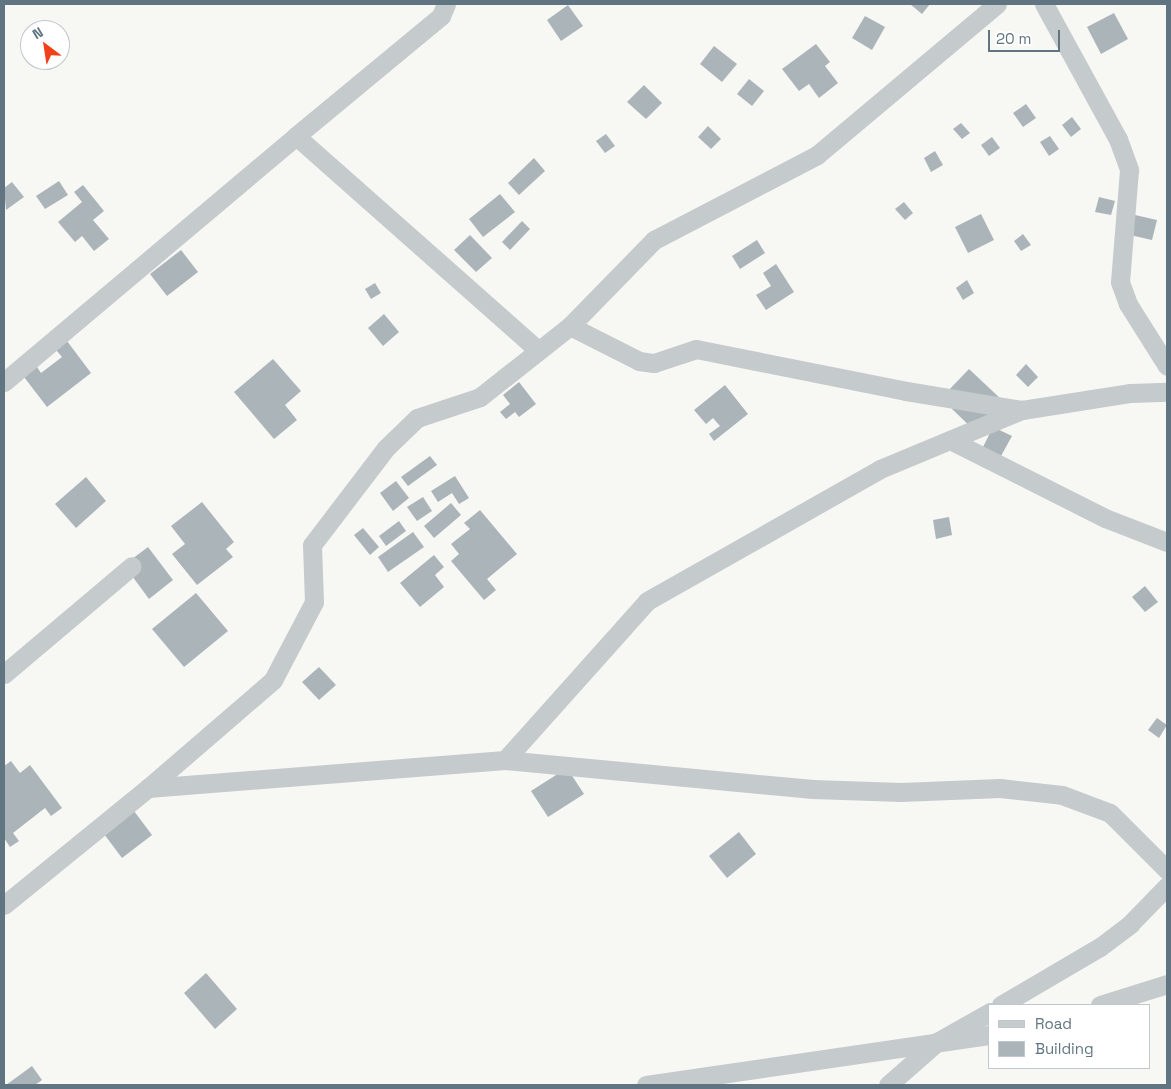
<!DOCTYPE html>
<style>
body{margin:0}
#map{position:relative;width:1171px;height:1089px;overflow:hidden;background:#f7f7f4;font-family:"Space Grotesk",sans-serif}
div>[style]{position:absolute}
.building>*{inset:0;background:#abb5b9}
.street>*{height:19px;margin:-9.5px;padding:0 9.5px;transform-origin:9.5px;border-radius:9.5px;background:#c5cacc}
span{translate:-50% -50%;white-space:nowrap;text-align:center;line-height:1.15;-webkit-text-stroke:5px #fff;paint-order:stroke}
.frame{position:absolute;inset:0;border:5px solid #607581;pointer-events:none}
.legend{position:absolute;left:988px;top:1004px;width:162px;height:65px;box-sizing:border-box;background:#fff;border:1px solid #bfc8cd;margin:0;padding:6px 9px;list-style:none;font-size:15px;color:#607581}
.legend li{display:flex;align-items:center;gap:10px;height:25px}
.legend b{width:25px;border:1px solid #bfc8cd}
.north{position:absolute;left:20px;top:20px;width:50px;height:50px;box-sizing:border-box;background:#fff;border:1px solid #bfc8cd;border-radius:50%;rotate:329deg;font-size:14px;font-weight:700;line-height:20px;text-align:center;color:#607581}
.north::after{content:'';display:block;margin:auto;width:18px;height:22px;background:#f0411b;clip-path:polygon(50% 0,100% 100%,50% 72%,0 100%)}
.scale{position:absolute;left:988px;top:30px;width:72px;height:22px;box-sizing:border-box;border:2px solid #607581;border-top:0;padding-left:6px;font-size:15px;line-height:18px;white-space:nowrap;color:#607581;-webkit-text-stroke:4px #fff;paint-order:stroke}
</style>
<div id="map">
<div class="building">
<div style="clip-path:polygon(910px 4px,930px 4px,922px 14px)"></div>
<div style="clip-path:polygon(568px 5px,583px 26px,561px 41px,547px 20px)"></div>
<div style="clip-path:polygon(1114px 13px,1128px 39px,1101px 54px,1087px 27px)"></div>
<div style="clip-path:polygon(865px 16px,885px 27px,872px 50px,852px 38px)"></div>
<div style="clip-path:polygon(816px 44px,830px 62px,825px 66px,838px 83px,819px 98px,809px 84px,799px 91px,782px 69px)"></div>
<div style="clip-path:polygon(714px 46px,737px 64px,722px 82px,700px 64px)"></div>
<div style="clip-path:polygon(749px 79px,764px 91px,752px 106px,737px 94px)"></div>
<div style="clip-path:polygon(644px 85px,662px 103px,646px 119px,627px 102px)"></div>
<div style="clip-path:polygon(1026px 104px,1036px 118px,1023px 127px,1013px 113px)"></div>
<div style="clip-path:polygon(1072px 117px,1081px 129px,1071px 137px,1062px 125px)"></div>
<div style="clip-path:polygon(961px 123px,970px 133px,962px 139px,953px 129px)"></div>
<div style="clip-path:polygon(708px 126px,721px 139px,711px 149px,698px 137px)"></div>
<div style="clip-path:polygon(606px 134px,615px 146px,605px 153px,596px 141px)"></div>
<div style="clip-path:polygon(1050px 136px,1059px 149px,1049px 156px,1040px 142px)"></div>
<div style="clip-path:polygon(992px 137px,1000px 148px,989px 156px,981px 145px)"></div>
<div style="clip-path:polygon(935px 151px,943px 165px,931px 172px,924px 158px)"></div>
<div style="clip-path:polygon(534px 158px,545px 171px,519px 195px,508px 183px)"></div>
<div style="clip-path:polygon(59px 181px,68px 195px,45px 209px,36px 196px)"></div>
<div style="clip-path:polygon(12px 182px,24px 197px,6px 210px,4px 188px)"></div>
<div style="clip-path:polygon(83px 185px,104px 211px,93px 220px,109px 239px,94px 251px,82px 236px,75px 242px,58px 222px,82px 202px,74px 192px)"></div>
<div style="clip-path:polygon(500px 194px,515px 212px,483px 237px,469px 219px)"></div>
<div style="clip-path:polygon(1099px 197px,1115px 201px,1111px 215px,1095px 212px)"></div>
<div style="clip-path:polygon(904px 202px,913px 213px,905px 220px,895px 209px)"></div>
<div style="clip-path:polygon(981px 214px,994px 240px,968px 253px,955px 227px)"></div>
<div style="clip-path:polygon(1135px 215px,1157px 220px,1152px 240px,1130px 235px)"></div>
<div style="clip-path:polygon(522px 221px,530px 229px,510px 250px,502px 242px)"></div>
<div style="clip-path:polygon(1023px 234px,1031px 245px,1021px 251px,1014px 241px)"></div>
<div style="clip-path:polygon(470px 235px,492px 258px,476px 272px,454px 250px)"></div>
<div style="clip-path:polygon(757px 240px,765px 253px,740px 269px,732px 256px)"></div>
<div style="clip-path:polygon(181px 250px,198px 272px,167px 296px,150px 274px)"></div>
<div style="clip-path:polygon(776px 264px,794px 292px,766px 310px,756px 295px,771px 286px,763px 273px)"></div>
<div style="clip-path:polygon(967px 280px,974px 293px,963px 300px,956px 288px)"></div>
<div style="clip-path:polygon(375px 283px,381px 293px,371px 299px,365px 289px)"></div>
<div style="clip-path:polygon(384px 314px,399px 332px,383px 346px,368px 328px)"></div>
<div style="clip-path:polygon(67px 341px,91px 373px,47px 407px,24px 377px,37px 367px,41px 373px,62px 357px,56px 350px)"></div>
<div style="clip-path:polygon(273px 359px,301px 391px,285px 405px,297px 420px,274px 439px,234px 392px)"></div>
<div style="clip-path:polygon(1026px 364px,1038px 377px,1028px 387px,1016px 375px)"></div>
<div style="clip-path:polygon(969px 369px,1002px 400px,974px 430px,952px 409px,958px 403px,946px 393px)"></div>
<div style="clip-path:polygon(519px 382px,536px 404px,519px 417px,515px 412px,506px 419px,500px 412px,510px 404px,503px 395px)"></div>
<div style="clip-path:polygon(725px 385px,748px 414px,714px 441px,709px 434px,720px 426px,713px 418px,706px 424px,694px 410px)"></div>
<div style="clip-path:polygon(993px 427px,1012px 436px,1001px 456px,983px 447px)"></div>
<div style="clip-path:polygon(430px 456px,437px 465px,408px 486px,401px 477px)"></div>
<div style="clip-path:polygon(455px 476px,469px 498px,459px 504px,452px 493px,438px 502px,431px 491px)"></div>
<div style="clip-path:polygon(86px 477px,106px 501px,76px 528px,55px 504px)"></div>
<div style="clip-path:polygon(396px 481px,409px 498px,393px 511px,380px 493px)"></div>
<div style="clip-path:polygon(423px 497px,432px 511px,417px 521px,407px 507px)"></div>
<div style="clip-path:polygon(202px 502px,234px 542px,226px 549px,233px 557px,197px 585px,172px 554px,185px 544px,171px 526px)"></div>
<div style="clip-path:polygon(451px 503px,461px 515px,434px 538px,424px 526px)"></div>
<div style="clip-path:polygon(480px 510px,517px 554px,487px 579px,496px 590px,484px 600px,451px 561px,459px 554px,451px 544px,470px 529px,464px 523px)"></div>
<div style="clip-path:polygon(949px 517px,952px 535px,936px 539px,933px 520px)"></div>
<div style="clip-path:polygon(399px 521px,406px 531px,386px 546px,379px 536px)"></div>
<div style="clip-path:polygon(363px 528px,379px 547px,370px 555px,354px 535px)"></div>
<div style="clip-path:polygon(413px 532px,424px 547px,388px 572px,378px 557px)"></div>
<div style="clip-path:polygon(148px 547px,173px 580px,149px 599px,124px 565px)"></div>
<div style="clip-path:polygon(434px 555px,444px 567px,435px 575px,444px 587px,420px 607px,400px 583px)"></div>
<div style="clip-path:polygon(1145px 586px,1158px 602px,1145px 612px,1132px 597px)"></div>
<div style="clip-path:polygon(196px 593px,228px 631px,184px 667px,152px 629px)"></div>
<div style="clip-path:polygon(319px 667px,336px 685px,319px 700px,302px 682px)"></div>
<div style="clip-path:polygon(1157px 718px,1167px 725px,1159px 738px,1148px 730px)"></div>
<div style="clip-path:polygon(11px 761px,20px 773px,30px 765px,62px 808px,51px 816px,45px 808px,13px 833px,19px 841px,10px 847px,4px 838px,4px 766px)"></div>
<div style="clip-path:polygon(567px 768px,584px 794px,548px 817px,531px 791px)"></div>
<div style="clip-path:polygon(134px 811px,152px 835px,122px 858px,104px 834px)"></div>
<div style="clip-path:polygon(739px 832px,756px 854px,727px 878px,709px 856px)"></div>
<div style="clip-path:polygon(206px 973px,237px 1009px,215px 1029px,184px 993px)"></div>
<div style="clip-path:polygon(32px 1066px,42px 1080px,35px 1085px,6px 1085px)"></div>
</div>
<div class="street">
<div style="left:446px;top:4px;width:13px;rotate:113deg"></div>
<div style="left:441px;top:16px;width:188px;rotate:140.4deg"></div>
<div style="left:296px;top:136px;width:323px;rotate:41.5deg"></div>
<div style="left:1044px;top:4px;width:154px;rotate:61.3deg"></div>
<div style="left:1118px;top:139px;width:33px;rotate:70deg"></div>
<div style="left:1129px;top:170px;width:112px;rotate:94.6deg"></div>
<div style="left:1120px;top:282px;width:23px;rotate:70deg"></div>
<div style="left:1128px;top:304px;width:73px;rotate:57.8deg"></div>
<div style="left:570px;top:326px;width:77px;rotate:26.9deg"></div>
<div style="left:639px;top:361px;width:15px;rotate:8deg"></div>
<div style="left:654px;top:363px;width:44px;rotate:-18.4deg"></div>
<div style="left:696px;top:349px;width:214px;rotate:11.3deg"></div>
<div style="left:906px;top:391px;width:118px;rotate:9.3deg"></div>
<div style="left:4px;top:382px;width:382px;rotate:-40.1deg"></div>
<div style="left:950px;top:440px;width:174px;rotate:26.7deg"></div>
<div style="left:1105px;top:518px;width:66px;rotate:21.2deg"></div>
<div style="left:4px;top:674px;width:167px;rotate:-40.2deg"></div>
<div style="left:505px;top:760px;width:309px;rotate:5.4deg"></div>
<div style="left:813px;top:789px;width:88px;rotate:2deg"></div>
<div style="left:901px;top:792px;width:99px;rotate:-2.3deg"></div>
<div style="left:1000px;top:788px;width:62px;rotate:6.4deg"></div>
<div style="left:1062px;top:795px;width:51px;rotate:20.6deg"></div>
<div style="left:1110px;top:813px;width:81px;rotate:45deg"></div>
<div style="left:148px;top:788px;width:358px;rotate:-4.5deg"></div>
<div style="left:505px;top:760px;width:213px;rotate:-48.2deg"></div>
<div style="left:647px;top:601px;width:268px;rotate:-29.5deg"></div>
<div style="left:880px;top:469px;width:154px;rotate:-22.6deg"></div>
<div style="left:1022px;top:410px;width:110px;rotate:-8.9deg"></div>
<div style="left:1131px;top:393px;width:36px;rotate:-2deg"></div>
<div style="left:4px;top:905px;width:186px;rotate:-39.1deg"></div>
<div style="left:148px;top:788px;width:165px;rotate:-40.8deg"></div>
<div style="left:273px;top:680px;width:88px;rotate:-62.3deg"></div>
<div style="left:314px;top:602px;width:57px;rotate:-92deg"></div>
<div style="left:312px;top:545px;width:122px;rotate:-52.7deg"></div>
<div style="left:386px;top:448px;width:43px;rotate:-44.1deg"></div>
<div style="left:417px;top:418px;width:66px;rotate:-18.4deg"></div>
<div style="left:480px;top:397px;width:115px;rotate:-38.3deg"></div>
<div style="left:570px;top:326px;width:120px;rotate:-45.7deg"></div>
<div style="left:654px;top:240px;width:184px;rotate:-27.5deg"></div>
<div style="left:817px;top:155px;width:235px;rotate:-40deg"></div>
<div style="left:1001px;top:1005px;width:115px;rotate:-30.4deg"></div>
<div style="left:1100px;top:947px;width:38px;rotate:-37deg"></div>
<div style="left:1130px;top:924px;width:53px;rotate:-45.8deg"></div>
<div style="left:1100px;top:1005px;width:70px;rotate:-17.4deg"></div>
<div style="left:646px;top:1085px;width:348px;rotate:-8.3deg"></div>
<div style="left:888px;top:1085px;width:65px;rotate:-41.3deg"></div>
<div style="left:937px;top:1042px;width:61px;rotate:-29.5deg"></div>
</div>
<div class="frame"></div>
<ul class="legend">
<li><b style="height:6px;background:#c5cacc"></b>Road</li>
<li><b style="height:14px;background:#abb5b9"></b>Building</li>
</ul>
<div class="north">N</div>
<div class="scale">20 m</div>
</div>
